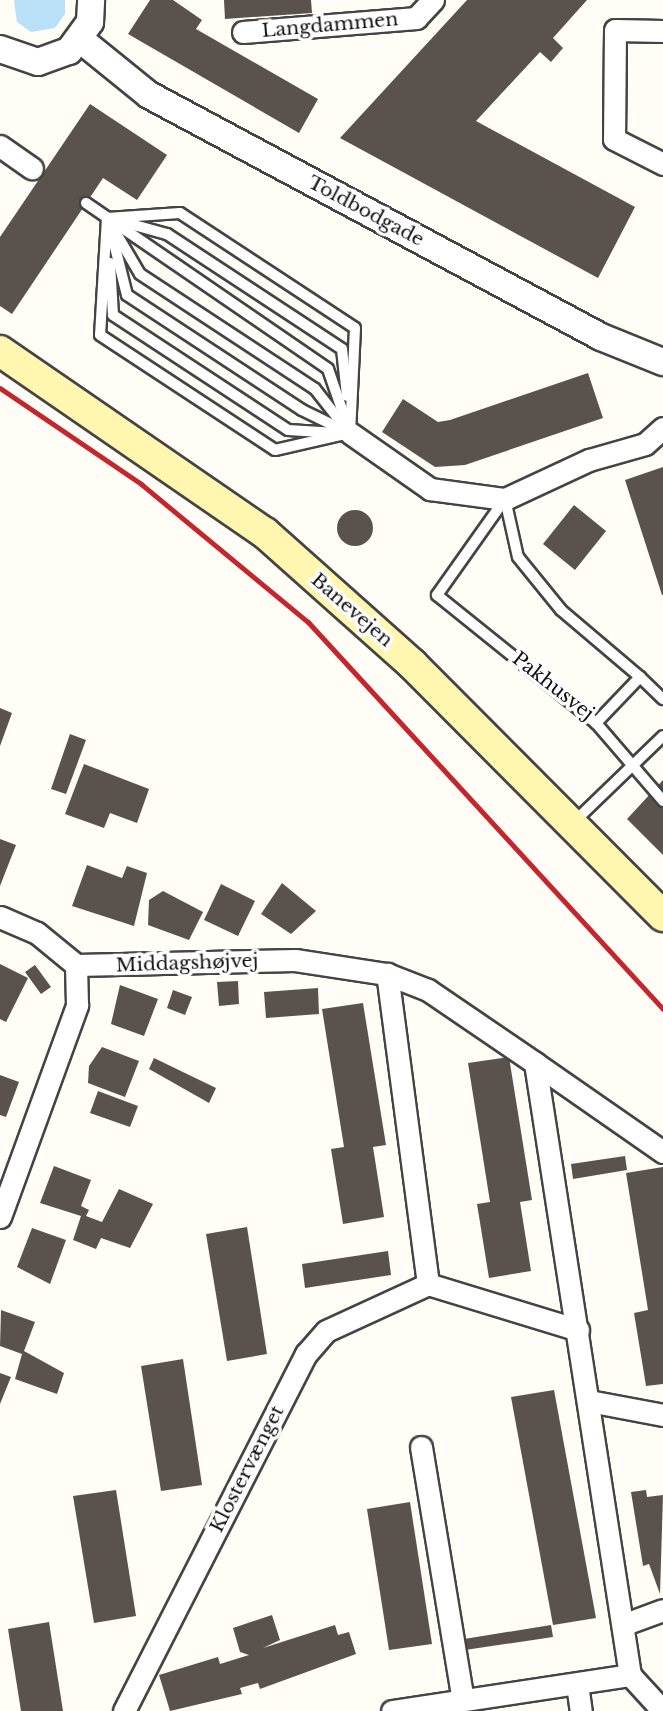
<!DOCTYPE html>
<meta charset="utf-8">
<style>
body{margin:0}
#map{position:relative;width:663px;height:1711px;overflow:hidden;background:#fffdf5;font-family:"Libre Baskerville",serif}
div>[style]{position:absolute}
.water>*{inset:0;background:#b9e0f7}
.building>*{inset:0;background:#5a524d}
.round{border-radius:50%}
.roads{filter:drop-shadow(2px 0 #444) drop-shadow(-2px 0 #444) drop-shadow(0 2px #444) drop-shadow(0 -2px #444)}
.service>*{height:10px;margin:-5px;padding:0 5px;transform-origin:5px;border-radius:5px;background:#fff}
.minor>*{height:21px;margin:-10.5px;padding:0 10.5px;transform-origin:10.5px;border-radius:10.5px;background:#fff}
.tertiary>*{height:26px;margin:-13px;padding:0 13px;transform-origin:13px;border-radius:13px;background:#fff}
.secondary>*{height:30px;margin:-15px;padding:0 15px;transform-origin:15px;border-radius:15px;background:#fff6b0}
.rail>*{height:5px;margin:-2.5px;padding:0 2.5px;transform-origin:2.5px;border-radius:2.5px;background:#c4262e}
span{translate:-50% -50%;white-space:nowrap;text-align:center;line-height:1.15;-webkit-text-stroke:7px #fff;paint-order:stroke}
.street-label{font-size:19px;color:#111}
</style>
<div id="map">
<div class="water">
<div style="clip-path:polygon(14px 0,65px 0,65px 14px,55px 28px,31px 32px,17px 22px)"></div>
</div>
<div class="building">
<div style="clip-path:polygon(150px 0,173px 0,202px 20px,196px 29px,318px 99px,299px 133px,128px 34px)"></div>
<div style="clip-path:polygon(224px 0,311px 0,312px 13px,225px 19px)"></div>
<div style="clip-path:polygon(467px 0,587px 0,553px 38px,563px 48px,551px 62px,540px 52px,476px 121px,635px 207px,598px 278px,340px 138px)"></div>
<div style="clip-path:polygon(90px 104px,167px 155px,137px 200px,103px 178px,12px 314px,0 306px,0 237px)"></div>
<div style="clip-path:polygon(588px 373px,603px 418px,465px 465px,435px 467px,382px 432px,403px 399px,438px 422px,450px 420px)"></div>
<div style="clip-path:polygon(663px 467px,663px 595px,662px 595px,625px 480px)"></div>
<div style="clip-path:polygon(574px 505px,606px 531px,575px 570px,543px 544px)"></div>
<div class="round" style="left:337px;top:510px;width:36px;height:36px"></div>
<div style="clip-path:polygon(0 708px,12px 713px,0 746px)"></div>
<div style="clip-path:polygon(70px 734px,86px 740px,66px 794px,51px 789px)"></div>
<div style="clip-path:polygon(84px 764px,149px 789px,137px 823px,110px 813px,104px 828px,65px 814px)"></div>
<div style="clip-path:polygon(663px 780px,663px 855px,627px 819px)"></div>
<div style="clip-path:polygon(0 839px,16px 845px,0 886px)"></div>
<div style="clip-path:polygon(87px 865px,122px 878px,127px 866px,147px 873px,134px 926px,72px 906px)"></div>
<div style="clip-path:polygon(282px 883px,316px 911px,291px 934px,261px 914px)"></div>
<div style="clip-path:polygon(221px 884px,255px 901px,238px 936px,204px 920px)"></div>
<div style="clip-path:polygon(163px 891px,203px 912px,189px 940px,148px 925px,149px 900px)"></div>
<div style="clip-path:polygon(0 964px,28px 978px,6px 1022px,0 1019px)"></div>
<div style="clip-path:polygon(35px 965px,51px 987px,41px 994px,25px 972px)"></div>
<div style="clip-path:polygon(238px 981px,239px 1004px,219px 1006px,217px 982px)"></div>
<div style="clip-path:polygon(120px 985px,158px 999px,144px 1036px,111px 1024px)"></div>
<div style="clip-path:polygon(318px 988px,319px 1014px,266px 1018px,264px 992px)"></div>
<div style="clip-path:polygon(173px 990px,192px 997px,185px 1015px,167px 1008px)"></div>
<div style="clip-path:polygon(363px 1003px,386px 1145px,373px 1147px,384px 1217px,343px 1224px,331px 1149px,344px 1147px,322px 1009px)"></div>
<div style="clip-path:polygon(102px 1047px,139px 1061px,125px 1097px,88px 1083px,89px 1066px)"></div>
<div style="clip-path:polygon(509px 1057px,532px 1200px,520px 1202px,531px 1271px,489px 1278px,477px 1204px,490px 1202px,468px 1063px)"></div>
<div style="clip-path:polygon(154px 1058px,216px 1088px,209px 1103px,149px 1069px)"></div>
<div style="clip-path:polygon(0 1075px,19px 1082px,6px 1117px,0 1115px)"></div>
<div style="clip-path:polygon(98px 1091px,138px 1106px,130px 1127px,90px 1113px)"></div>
<div style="clip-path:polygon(625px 1156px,627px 1170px,573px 1179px,571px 1164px)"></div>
<div style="clip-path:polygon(54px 1166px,91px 1180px,81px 1206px,89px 1210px,86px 1216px,102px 1222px,119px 1189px,153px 1204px,130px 1248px,101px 1238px,96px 1249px,73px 1240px,81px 1216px,40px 1203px)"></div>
<div style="clip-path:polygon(663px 1167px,663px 1384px,646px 1386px,634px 1313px,648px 1310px,626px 1173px)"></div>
<div style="clip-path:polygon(247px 1227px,267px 1354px,227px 1361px,206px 1234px)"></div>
<div style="clip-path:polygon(32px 1228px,66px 1240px,50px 1284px,17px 1267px)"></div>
<div style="clip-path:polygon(388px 1251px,391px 1275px,305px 1288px,302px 1264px)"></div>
<div style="clip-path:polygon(1px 1310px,35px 1322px,24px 1351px,64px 1373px,57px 1394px,15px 1379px,22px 1354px,0 1346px)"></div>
<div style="clip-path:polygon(183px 1359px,202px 1485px,161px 1491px,141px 1366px)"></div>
<div style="clip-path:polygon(0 1373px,11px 1377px,0 1404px)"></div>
<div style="clip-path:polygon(554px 1390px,596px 1618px,553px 1625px,511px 1397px)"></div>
<div style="clip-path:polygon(116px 1490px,136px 1616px,94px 1623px,73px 1496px)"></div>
<div style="clip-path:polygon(646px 1490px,647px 1497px,663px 1495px,660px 1594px,649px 1564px,643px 1566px,631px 1492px)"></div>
<div style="clip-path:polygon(410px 1502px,432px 1644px,389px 1650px,367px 1509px)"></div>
<div style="clip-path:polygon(272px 1615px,280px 1640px,263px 1648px,335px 1625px,338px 1635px,349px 1632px,356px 1654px,260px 1689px,258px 1683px,240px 1688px,242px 1694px,170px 1711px,159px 1675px,218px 1657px,220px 1664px,249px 1655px,240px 1652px,233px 1628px)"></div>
<div style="clip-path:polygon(49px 1622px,63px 1711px,21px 1711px,8px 1629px)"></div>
<div style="clip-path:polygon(551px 1625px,553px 1637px,465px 1650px,464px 1639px)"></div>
</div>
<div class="roads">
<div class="service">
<div style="left:86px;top:203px;width:293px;rotate:34.4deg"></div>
<div style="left:328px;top:369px;width:61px;rotate:71deg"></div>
<div style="left:107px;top:218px;width:117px;rotate:93.4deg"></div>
<div style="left:100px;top:335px;width:209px;rotate:33.3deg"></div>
<div style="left:275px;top:450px;width:77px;rotate:-12.8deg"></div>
<div style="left:107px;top:218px;width:73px;rotate:-3.9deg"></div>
<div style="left:180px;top:213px;width:209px;rotate:33.3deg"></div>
<div style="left:355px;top:328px;width:105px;rotate:92.7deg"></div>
<div style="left:116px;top:220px;width:53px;rotate:15.4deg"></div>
<div style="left:167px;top:234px;width:209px;rotate:33.3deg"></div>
<div style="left:342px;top:349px;width:47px;rotate:83.9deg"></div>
<div style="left:110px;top:227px;width:70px;rotate:76deg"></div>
<div style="left:127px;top:295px;width:209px;rotate:33.3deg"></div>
<div style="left:302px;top:410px;width:48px;rotate:26deg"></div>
<div style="left:113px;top:228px;width:53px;rotate:59.6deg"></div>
<div style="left:140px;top:274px;width:209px;rotate:33.3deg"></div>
<div style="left:315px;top:389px;width:47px;rotate:51.9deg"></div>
<div style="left:110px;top:263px;width:52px;rotate:86.7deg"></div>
<div style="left:113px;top:315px;width:209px;rotate:33.3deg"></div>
<div style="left:288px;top:430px;width:49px;rotate:3.5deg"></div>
<div style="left:505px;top:499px;width:59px;rotate:77.4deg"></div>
<div style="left:518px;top:557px;width:68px;rotate:50.9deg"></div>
<div style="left:561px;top:610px;width:104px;rotate:40.3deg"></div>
<div style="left:640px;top:677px;width:64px;rotate:133.7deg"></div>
<div style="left:596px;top:723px;width:204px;rotate:-141.2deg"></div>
<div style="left:437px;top:595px;width:118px;rotate:-54.7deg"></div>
<div style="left:640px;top:677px;width:32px;rotate:44deg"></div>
<div style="left:596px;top:723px;width:103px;rotate:49.3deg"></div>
<div style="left:575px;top:821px;width:122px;rotate:-44deg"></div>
</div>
<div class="minor">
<div style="left:663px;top:31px;width:48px;rotate:-178.8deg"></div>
<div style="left:615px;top:30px;width:109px;rotate:90.5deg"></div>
<div style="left:614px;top:139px;width:55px;rotate:27deg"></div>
<div style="left:243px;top:32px;width:174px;rotate:-4.6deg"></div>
<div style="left:416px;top:18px;width:25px;rotate:-47deg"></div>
<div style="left:0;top:146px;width:39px;rotate:35deg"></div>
<div style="left:350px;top:433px;width:98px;rotate:35deg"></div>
<div style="left:430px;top:489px;width:76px;rotate:7.6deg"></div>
<div style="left:505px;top:499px;width:93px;rotate:-24.9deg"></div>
<div style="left:589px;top:460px;width:58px;rotate:-15.9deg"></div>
<div style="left:645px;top:444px;width:24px;rotate:-42deg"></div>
<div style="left:0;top:917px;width:40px;rotate:23.4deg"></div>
<div style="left:37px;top:933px;width:50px;rotate:39.4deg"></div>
<div style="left:76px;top:965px;width:219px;rotate:-1.3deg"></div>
<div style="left:295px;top:960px;width:93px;rotate:8.7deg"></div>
<div style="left:387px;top:974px;width:44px;rotate:21.3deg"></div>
<div style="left:428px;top:990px;width:130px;rotate:34.3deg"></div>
<div style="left:535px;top:1063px;width:619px;rotate:81.18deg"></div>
<div style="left:535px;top:1063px;width:156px;rotate:34.8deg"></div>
<div style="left:0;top:1217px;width:226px;rotate:-70deg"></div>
<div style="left:77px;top:1005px;width:40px;rotate:-91.4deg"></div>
<div style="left:428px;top:1284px;width:157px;rotate:17deg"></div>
<div style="left:589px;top:1401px;width:75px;rotate:10.7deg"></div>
<div style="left:421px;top:1447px;width:256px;rotate:80.6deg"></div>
<div style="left:625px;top:1624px;width:40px;rotate:-20.2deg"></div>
<div style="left:630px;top:1675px;width:49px;rotate:47.5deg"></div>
<div style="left:577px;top:1684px;width:27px;rotate:82deg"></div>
<div style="left:124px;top:1711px;width:401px;rotate:-63deg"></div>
<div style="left:306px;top:1354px;width:30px;rotate:-49deg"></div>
<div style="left:326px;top:1331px;width:112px;rotate:-24.7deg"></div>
<div style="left:428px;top:1284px;width:313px;rotate:-97.5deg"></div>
<div style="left:392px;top:1711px;width:241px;rotate:-8.6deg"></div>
</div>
<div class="tertiary">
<div style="left:81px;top:40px;width:87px;rotate:39deg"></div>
<div style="left:149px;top:95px;width:513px;rotate:28.16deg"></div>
<div style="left:601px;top:337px;width:67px;rotate:22deg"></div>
<div style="left:0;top:49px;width:40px;rotate:18.9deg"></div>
<div style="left:38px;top:62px;width:33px;rotate:-20deg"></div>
<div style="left:69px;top:51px;width:36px;rotate:-54deg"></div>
<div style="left:90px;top:22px;width:22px;rotate:-87deg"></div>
</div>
<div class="secondary">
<div style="left:0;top:351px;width:321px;rotate:34.5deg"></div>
<div style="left:265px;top:533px;width:197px;rotate:41.7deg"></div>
<div style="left:412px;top:664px;width:356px;rotate:45.1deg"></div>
</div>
</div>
<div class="rail">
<div style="left:0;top:388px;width:171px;rotate:34.2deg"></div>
<div style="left:141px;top:484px;width:217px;rotate:39.6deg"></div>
<div style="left:308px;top:622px;width:525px;rotate:47.47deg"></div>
</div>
<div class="street-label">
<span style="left:330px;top:25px;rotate:-5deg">Langdammen</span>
<span style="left:366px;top:211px;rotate:28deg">Toldbodgade</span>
<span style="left:352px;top:610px;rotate:41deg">Banevejen</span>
<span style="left:553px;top:686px;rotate:38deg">Pakhusvej</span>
<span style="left:187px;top:963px;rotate:-2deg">Middagshøjvej</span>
<span style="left:247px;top:1469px;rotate:-63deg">Klostervænget</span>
</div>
</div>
